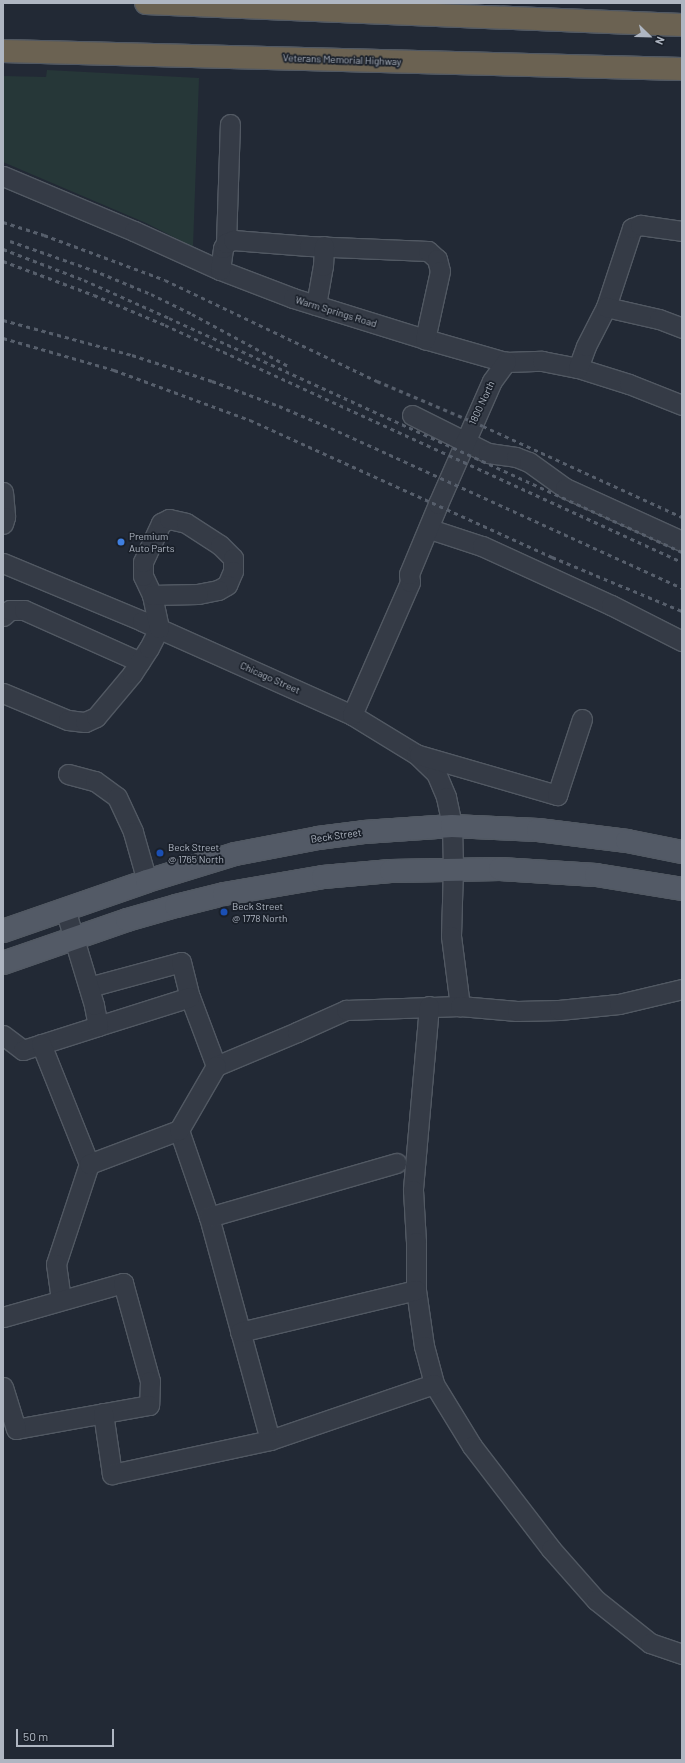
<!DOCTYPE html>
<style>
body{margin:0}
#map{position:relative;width:685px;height:1763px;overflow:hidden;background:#222935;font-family:Barlow,sans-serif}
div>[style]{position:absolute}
.green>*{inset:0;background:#263738}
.roads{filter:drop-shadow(1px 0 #525963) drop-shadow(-1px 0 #525963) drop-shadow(0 1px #525963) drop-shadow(0 -1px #525963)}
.minor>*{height:19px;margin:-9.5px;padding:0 9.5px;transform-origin:9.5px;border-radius:9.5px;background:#353b46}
.major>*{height:22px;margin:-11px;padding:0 11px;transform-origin:11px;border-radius:11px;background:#535a66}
.highway>*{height:22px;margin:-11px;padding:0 11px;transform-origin:11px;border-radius:11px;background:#6b6252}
.rail>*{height:3px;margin-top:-1.5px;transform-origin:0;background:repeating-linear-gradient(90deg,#575f6c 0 4px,transparent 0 8px)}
.dots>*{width:11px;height:11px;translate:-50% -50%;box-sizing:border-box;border:2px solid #1a202a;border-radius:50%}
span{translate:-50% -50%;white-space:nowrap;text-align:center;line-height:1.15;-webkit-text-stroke:3.5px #1a202a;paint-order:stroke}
.street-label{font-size:10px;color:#afb6c2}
.poi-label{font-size:10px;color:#afb6c2}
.left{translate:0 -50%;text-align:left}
.frame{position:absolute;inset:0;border:4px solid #afb6c2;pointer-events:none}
.north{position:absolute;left:629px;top:16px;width:40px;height:40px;-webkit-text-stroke:3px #1a202a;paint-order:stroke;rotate:113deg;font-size:11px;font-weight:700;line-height:16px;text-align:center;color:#afb6c2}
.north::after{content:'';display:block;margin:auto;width:14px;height:18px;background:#afb6c2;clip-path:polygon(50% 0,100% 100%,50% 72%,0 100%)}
.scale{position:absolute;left:16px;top:1729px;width:98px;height:18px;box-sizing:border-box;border:2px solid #afb6c2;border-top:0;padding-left:5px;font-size:12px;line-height:14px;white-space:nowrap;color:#afb6c2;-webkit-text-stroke:3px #1a202a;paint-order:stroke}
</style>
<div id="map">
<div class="green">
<div style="clip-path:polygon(47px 70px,199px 78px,193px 247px,146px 223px,3px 162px,3px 76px,46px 77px)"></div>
</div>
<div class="roads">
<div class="minor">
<div style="left:3px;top:176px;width:142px;rotate:22.8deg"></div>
<div style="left:134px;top:231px;width:94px;rotate:24.4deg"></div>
<div style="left:220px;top:270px;width:78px;rotate:21deg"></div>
<div style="left:293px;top:298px;width:138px;rotate:17.3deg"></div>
<div style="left:425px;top:339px;width:84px;rotate:15.9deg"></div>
<div style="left:506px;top:362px;width:36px;rotate:-2deg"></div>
<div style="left:542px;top:361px;width:37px;rotate:11deg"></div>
<div style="left:578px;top:368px;width:53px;rotate:17.4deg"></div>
<div style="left:629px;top:384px;width:57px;rotate:21.6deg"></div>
<div style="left:226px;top:243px;width:119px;rotate:-88.1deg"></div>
<div style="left:220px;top:270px;width:22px;rotate:-82deg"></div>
<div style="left:223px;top:248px;width:6px;rotate:-59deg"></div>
<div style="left:226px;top:243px;width:8px;rotate:-23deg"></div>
<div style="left:233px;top:240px;width:76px;rotate:4.5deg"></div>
<div style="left:309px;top:246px;width:119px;rotate:2.4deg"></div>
<div style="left:428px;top:251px;width:12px;rotate:42deg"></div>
<div style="left:437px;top:259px;width:12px;rotate:76deg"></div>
<div style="left:440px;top:271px;width:70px;rotate:102.4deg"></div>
<div style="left:316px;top:305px;width:40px;rotate:-80deg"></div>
<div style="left:323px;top:266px;width:20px;rotate:-87deg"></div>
<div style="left:606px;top:307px;width:83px;rotate:-71.8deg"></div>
<div style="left:632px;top:228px;width:9px;rotate:-21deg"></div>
<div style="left:640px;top:225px;width:42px;rotate:8.1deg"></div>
<div style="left:578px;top:368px;width:23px;rotate:-70deg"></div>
<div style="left:586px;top:346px;width:44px;rotate:-62.9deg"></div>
<div style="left:606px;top:307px;width:54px;rotate:12.8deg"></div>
<div style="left:659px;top:319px;width:25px;rotate:21deg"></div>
<div style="left:412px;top:415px;width:85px;rotate:26.6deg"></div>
<div style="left:488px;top:453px;width:28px;rotate:8deg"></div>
<div style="left:516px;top:457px;width:14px;rotate:21deg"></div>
<div style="left:529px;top:462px;width:44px;rotate:35.8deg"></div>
<div style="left:565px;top:488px;width:128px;rotate:24.4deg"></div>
<div style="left:3px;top:492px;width:25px;rotate:85deg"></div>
<div style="left:5px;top:517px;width:7px;rotate:106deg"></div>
<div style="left:436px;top:531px;width:48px;rotate:18.1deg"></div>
<div style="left:482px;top:546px;width:142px;rotate:24.6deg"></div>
<div style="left:611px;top:605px;width:80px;rotate:26.9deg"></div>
<div style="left:3px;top:563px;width:151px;rotate:22.6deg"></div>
<div style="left:142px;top:621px;width:230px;rotate:24.1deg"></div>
<div style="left:352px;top:715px;width:75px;rotate:31.4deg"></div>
<div style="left:416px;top:754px;width:28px;rotate:44deg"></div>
<div style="left:436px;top:773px;width:26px;rotate:67deg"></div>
<div style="left:446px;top:797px;width:30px;rotate:78deg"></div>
<div style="left:452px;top:826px;width:42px;rotate:88.6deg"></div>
<div style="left:453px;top:868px;width:68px;rotate:91.7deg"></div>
<div style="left:451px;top:936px;width:71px;rotate:82.7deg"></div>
<div style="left:3px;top:616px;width:9px;rotate:-41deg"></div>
<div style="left:10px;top:610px;width:14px"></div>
<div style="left:24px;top:610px;width:127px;rotate:24.1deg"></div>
<div style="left:3px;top:693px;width:70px;rotate:22.6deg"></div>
<div style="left:68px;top:720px;width:17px;rotate:7deg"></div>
<div style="left:85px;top:722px;width:12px;rotate:-24deg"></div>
<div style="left:96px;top:717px;width:56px;rotate:-50.1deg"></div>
<div style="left:132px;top:674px;width:31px;rotate:-57deg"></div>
<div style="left:149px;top:648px;width:22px;rotate:-63deg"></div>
<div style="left:159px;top:628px;width:34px;rotate:-102deg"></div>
<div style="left:152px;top:595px;width:21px;rotate:-115deg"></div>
<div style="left:143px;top:576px;width:14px;rotate:-90deg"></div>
<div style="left:143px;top:562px;width:43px;rotate:-65.2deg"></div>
<div style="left:161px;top:523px;width:9px;rotate:-27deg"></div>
<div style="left:169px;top:519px;width:17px;rotate:13deg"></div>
<div style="left:186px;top:523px;width:40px;rotate:32.9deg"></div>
<div style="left:220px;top:545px;width:18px;rotate:45deg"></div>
<div style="left:233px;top:558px;width:13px;rotate:90deg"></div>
<div style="left:233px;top:571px;width:15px;rotate:113deg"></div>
<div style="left:227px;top:585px;width:10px;rotate:151deg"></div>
<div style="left:218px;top:590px;width:20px;rotate:169deg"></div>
<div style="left:198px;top:594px;width:46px;rotate:178.8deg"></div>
<div style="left:352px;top:715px;width:145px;rotate:-66.4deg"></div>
<div style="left:410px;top:582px;width:8px;rotate:-97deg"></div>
<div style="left:409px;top:574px;width:76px;rotate:-67.5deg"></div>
<div style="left:438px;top:504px;width:134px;rotate:-66.3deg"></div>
<div style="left:492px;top:381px;width:24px;rotate:-54deg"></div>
<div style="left:419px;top:755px;width:144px;rotate:16.2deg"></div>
<div style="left:557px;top:795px;width:80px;rotate:-71.8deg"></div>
<div style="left:68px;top:774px;width:28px;rotate:15deg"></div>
<div style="left:95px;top:781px;width:27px;rotate:36deg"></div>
<div style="left:117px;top:797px;width:38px;rotate:65deg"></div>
<div style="left:133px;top:832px;width:51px;rotate:74.1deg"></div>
<div style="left:89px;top:987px;width:95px;rotate:-15.2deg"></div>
<div style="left:181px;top:962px;width:36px;rotate:76deg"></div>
<div style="left:190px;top:997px;width:74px;rotate:69.4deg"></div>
<div style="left:216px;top:1066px;width:88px;rotate:-22.8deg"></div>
<div style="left:297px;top:1032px;width:54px;rotate:-24.2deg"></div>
<div style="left:346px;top:1010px;width:114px;rotate:-2deg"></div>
<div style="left:460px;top:1006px;width:57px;rotate:5deg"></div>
<div style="left:517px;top:1011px;width:42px;rotate:-1.4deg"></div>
<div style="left:559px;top:1010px;width:60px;rotate:-5.7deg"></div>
<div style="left:619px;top:1004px;width:65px;rotate:-13.4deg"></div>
<div style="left:429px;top:1006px;width:185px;rotate:95deg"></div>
<div style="left:413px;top:1190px;width:52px;rotate:86.7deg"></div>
<div style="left:416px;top:1242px;width:48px;rotate:90deg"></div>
<div style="left:416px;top:1290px;width:57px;rotate:81.9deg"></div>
<div style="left:424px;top:1346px;width:39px;rotate:75deg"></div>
<div style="left:434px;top:1384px;width:73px;rotate:58.5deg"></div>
<div style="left:472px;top:1446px;width:130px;rotate:52.5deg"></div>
<div style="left:551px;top:1549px;width:68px;rotate:48.6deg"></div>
<div style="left:596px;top:1600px;width:69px;rotate:38.5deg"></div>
<div style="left:650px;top:1643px;width:34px;rotate:19deg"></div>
<div style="left:98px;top:1026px;width:96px;rotate:-17.5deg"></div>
<div style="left:3px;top:1035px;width:25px;rotate:37deg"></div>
<div style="left:23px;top:1050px;width:79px;rotate:-17.7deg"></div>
<div style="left:98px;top:1026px;width:21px;rotate:-101deg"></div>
<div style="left:94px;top:1005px;width:100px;rotate:-106.8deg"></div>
<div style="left:41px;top:1044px;width:129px;rotate:68.2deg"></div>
<div style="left:89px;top:1164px;width:105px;rotate:108.3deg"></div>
<div style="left:56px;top:1264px;width:36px;rotate:82deg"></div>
<div style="left:179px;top:1130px;width:92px;rotate:71deg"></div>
<div style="left:209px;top:1217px;width:231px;rotate:74.7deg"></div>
<div style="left:270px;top:1440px;width:173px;rotate:-18.9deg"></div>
<div style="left:89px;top:1164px;width:96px;rotate:-20.7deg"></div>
<div style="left:179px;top:1130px;width:74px;rotate:-60deg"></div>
<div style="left:209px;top:1217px;width:195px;rotate:-16.1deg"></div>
<div style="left:3px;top:1317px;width:125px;rotate:-15.8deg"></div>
<div style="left:123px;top:1283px;width:102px;rotate:74.6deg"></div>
<div style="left:150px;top:1381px;width:24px;rotate:92deg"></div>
<div style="left:149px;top:1405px;width:135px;rotate:169.8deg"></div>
<div style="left:16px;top:1429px;width:44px;rotate:-107.2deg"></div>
<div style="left:240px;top:1332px;width:181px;rotate:-13.4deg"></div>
<div style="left:103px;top:1413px;width:62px;rotate:81.6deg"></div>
<div style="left:112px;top:1474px;width:162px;rotate:-12.1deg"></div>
</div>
<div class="major">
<div style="left:3px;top:931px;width:152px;rotate:-19.1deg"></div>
<div style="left:147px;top:881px;width:92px;rotate:-17.1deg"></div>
<div style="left:235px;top:854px;width:85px;rotate:-10.9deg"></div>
<div style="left:318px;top:838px;width:46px;rotate:-7.4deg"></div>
<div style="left:364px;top:832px;width:88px;rotate:-3.9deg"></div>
<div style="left:452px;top:826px;width:86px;rotate:2.7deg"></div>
<div style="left:538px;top:830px;width:90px;rotate:7deg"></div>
<div style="left:627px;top:841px;width:56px;rotate:11.3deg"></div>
<div style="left:3px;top:963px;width:131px;rotate:-19.1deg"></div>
<div style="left:127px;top:920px;width:51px;rotate:-15.9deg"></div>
<div style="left:176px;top:906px;width:49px;rotate:-14deg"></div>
<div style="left:224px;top:894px;width:100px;rotate:-9.7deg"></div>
<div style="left:323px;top:877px;width:68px;rotate:-5deg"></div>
<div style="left:391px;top:871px;width:109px;rotate:-1.1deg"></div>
<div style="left:500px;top:869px;width:96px;rotate:3.6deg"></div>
<div style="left:596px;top:875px;width:87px;rotate:9.2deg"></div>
</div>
<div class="highway">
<div style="left:146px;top:3px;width:536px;rotate:2.35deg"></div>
<div style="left:3px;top:51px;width:679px;rotate:1.52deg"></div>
</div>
</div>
<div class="rail">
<div style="left:3px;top:222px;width:43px;rotate:17.6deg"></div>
<div style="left:44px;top:235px;width:129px;rotate:20.4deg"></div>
<div style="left:165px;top:280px;width:235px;rotate:25.5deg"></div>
<div style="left:377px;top:381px;width:115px;rotate:23deg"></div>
<div style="left:483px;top:426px;width:219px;rotate:24.6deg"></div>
<div style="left:10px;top:241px;width:88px;rotate:19.3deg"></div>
<div style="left:93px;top:270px;width:63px;rotate:22.5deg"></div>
<div style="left:151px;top:294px;width:46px;rotate:26deg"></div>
<div style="left:192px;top:314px;width:109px;rotate:28.4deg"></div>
<div style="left:3px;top:249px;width:87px;rotate:20.9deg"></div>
<div style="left:84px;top:280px;width:93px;rotate:24.1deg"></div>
<div style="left:169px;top:318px;width:564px;rotate:24.52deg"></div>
<div style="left:3px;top:261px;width:97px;rotate:20.5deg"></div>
<div style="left:94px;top:295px;width:77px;rotate:22.9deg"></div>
<div style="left:165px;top:325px;width:569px;rotate:24.63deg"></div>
<div style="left:3px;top:320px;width:134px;rotate:15.2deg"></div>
<div style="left:132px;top:355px;width:84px;rotate:18deg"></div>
<div style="left:212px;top:381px;width:72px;rotate:20.5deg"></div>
<div style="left:279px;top:406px;width:56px;rotate:22.9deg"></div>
<div style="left:331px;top:428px;width:386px;rotate:24.5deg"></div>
<div style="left:3px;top:338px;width:116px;rotate:16.1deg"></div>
<div style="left:114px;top:370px;width:145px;rotate:20.2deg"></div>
<div style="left:250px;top:420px;width:332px;rotate:24.4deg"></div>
<div style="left:552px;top:557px;width:141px;rotate:22.6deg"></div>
</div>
<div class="dots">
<div style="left:121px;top:542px;background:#3f7fe0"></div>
<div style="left:160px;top:853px;background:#1a4fb4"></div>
<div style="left:224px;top:912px;background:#1a4fb4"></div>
</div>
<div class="street-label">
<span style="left:342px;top:60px;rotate:2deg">Veterans Memorial Highway</span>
<span style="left:336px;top:312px;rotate:17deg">Warm Springs Road</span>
<span style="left:482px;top:403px;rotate:-65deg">1800 North</span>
<span style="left:270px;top:678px;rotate:24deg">Chicago Street</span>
<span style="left:336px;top:836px;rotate:-8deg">Beck Street</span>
</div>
<div class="poi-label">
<span class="left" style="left:129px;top:542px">Premium<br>Auto Parts</span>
<span class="left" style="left:168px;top:853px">Beck Street<br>@ 1765 North</span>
<span class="left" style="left:232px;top:912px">Beck Street<br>@ 1778 North</span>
</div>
<div class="frame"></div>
<div class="north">N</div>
<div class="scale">50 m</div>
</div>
